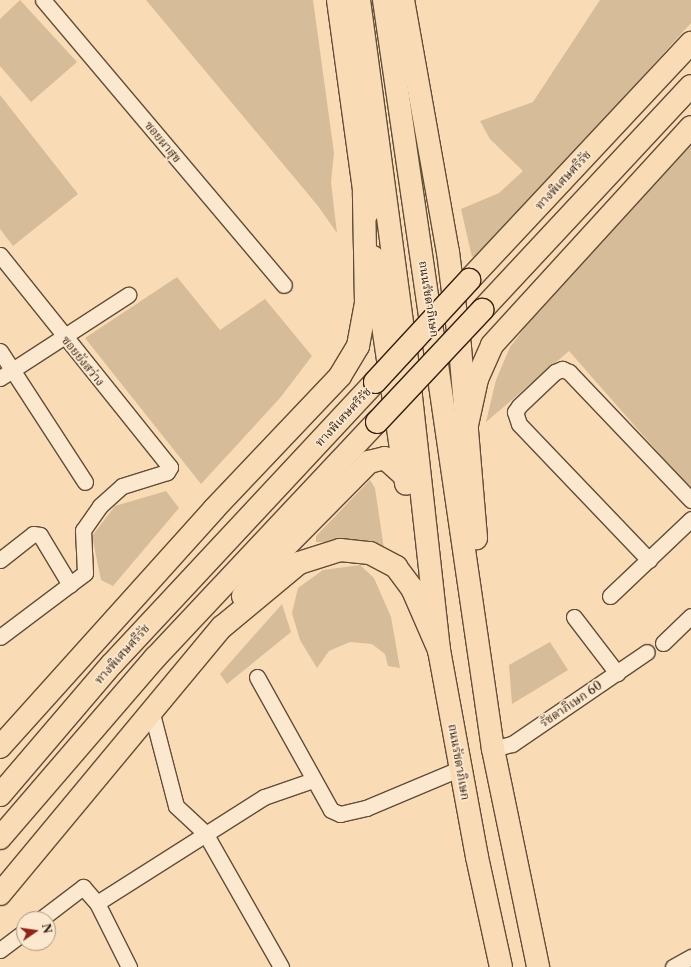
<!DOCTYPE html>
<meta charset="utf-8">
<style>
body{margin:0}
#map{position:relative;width:691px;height:967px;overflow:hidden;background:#f9dcb5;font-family:"Libre Caslon Text","Noto Serif Thai",serif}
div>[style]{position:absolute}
.green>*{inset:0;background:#d7bc99}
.roads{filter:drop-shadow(1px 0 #634d38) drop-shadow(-1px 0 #634d38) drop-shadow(0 1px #634d38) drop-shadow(0 -1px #634d38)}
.street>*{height:15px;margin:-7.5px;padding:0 7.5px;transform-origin:7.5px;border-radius:7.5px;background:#fbe8cf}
.primary>*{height:22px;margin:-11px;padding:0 11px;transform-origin:11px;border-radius:11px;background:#f9dcb5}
.highway>*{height:22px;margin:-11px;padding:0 11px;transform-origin:11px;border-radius:11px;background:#f9dcb5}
.bridges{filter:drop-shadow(1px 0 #311d0f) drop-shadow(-1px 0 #311d0f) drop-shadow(0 1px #311d0f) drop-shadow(0 -1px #311d0f)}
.highway-bridge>*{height:22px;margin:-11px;padding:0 11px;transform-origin:11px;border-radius:11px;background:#f9dcb5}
span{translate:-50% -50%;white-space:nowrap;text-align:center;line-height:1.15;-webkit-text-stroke:3.5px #fbe8cf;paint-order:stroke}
.street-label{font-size:12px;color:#311d0f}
.north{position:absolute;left:16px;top:911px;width:40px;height:40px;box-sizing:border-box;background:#fbe8cf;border:1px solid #aa9782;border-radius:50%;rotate:77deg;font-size:11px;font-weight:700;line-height:16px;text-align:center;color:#311d0f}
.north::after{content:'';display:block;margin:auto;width:14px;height:18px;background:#8f2418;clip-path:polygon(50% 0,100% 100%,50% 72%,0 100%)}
</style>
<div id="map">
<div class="green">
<div style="clip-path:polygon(20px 0,77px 62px,31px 102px,0 66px,0 19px)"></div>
<div style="clip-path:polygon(146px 0,313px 0,334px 153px,331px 182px,337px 233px,318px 206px)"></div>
<div style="clip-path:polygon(600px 0,691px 0,691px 23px,484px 252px,472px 257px,461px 209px,499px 193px,523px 171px,490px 139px,480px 121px,533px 102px)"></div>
<div style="clip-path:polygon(0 95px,78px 194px,13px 246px,0 229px)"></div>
<div style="clip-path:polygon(691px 144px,691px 490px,569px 351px,486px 422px,496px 380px,510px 347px,551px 293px)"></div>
<div style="clip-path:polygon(177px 277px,220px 330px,265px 299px,312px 356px,280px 398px,201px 484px,85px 338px)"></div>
<div style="clip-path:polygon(370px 480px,375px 488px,384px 549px,359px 542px,316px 542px,316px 536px)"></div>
<div style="clip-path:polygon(166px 491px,179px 508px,113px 586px,101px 580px,92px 536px,115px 506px)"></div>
<div style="clip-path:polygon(360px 565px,374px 578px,391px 617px,400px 668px,388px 666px,385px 654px,372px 644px,350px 642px,329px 651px,317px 668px,300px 640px,292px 613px,298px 588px,323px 570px)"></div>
<div style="clip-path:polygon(282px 604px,291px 632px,227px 684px,220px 674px)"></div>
<div style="clip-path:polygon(550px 642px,568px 670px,512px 704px,509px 665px)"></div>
</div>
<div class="roads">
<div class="street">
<div style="left:43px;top:0;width:373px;rotate:49.8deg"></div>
<div style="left:0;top:255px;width:272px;rotate:51.3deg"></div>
<div style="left:170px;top:467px;width:6px;rotate:121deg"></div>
<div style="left:167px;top:472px;width:47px;rotate:162.7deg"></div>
<div style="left:122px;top:486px;width:30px;rotate:138deg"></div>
<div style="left:100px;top:506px;width:29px;rotate:125deg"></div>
<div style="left:83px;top:530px;width:43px;rotate:87.3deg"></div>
<div style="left:85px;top:573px;width:106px;rotate:143deg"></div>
<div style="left:0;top:351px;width:156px;rotate:57deg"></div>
<div style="left:0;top:378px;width:153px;rotate:-33deg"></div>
<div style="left:0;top:560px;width:42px;rotate:-38.2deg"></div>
<div style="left:33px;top:534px;width:7px;rotate:8deg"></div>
<div style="left:40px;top:535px;width:58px;rotate:59deg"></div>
<div style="left:649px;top:560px;width:188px;rotate:-133.7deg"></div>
<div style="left:519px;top:424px;width:13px;rotate:-108deg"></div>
<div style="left:515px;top:412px;width:7px;rotate:-56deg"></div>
<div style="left:519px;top:406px;width:50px;rotate:-43.4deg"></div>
<div style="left:555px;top:372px;width:8px;rotate:-23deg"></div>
<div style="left:562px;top:369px;width:8px;rotate:23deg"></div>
<div style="left:569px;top:372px;width:177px;rotate:46.4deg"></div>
<div style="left:610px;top:596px;width:112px;rotate:-43.5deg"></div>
<div style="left:574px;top:617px;width:71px;rotate:52.5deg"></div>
<div style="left:663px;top:643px;width:39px;rotate:-44deg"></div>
<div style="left:257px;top:677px;width:152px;rotate:60.9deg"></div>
<div style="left:331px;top:810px;width:10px;rotate:24deg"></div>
<div style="left:340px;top:814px;width:27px;rotate:-13deg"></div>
<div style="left:366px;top:808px;width:101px;rotate:-22.8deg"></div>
<div style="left:151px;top:710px;width:99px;rotate:75.4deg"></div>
<div style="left:176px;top:806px;width:40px;rotate:43deg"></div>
<div style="left:205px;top:833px;width:154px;rotate:60.4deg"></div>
<div style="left:493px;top:749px;width:20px;rotate:-15deg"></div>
<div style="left:512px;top:744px;width:163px;rotate:-34.3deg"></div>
<div style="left:97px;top:903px;width:198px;rotate:-32.4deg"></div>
<div style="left:264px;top:797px;width:52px;rotate:-19.1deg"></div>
<div style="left:41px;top:919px;width:53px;rotate:-37.3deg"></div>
<div style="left:83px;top:887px;width:21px;rotate:49deg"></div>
<div style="left:97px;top:903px;width:72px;rotate:63.4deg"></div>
<div style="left:0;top:950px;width:30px;rotate:-37deg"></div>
<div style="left:673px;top:967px;width:21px;rotate:-29deg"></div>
</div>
<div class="primary">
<div style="left:338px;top:0;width:215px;rotate:82.2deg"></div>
<div style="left:359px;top:0;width:354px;rotate:82.4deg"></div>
<div style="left:406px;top:351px;width:301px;rotate:83.7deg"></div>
<div style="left:439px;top:650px;width:210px;rotate:79.6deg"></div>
<div style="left:477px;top:857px;width:113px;rotate:77.7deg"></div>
<div style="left:384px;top:0;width:757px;rotate:81.72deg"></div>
<div style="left:493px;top:749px;width:223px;rotate:78.3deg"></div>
<div style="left:403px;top:0;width:256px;rotate:79.9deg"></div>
<div style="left:448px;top:252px;width:96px;rotate:82.8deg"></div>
<div style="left:460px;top:347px;width:192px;rotate:85.2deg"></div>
<div style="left:373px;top:257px;width:229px;rotate:81.7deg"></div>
</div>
<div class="highway">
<div style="left:469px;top:280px;width:325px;rotate:-46.9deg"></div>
<div style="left:482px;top:310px;width:306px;rotate:-47deg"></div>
<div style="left:467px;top:425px;width:47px;rotate:-77.7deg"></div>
<div style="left:477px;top:379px;width:37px;rotate:-66deg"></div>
<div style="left:492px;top:345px;width:295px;rotate:-47.6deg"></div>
<div style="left:243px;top:596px;width:60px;rotate:-49.7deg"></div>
<div style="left:282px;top:550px;width:124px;rotate:-45.3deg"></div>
<div style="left:369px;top:462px;width:16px;rotate:-14deg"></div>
<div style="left:385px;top:458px;width:25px;rotate:42deg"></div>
<div style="left:0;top:747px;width:320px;rotate:-48deg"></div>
<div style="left:214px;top:509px;width:183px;rotate:-46.5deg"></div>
<div style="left:340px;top:376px;width:35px;rotate:-59deg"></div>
<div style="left:358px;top:346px;width:44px;rotate:-79.5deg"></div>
<div style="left:366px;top:303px;width:109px;rotate:-91.1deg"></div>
<div style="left:0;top:795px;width:172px;rotate:-49.5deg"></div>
<div style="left:112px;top:664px;width:386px;rotate:-47deg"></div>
<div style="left:0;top:838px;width:238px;rotate:-49.3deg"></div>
<div style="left:155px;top:658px;width:324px;rotate:-46.8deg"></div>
<div style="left:0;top:894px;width:347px;rotate:-50.3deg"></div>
<div style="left:222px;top:627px;width:100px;rotate:-39.7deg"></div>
<div style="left:299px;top:563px;width:43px;rotate:-17.6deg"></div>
<div style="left:340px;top:550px;width:30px;rotate:6deg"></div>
<div style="left:370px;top:553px;width:30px;rotate:28deg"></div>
<div style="left:396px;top:567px;width:26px;rotate:53deg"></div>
<div style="left:412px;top:588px;width:68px;rotate:66.5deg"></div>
</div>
</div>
<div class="bridges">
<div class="highway-bridge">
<div style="left:375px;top:382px;width:139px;rotate:-47.3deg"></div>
<div style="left:377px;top:422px;width:154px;rotate:-46.8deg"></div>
</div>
</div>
<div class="street-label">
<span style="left:163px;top:142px;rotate:50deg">ซอยผาสุข</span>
<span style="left:563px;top:180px;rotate:-47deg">ทางพิเศษศรีรัช</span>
<span style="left:429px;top:299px;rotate:81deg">ถนนรัชดาภิเษก</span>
<span style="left:83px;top:361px;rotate:51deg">ซอยยังสว่าง</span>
<span style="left:343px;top:417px;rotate:-47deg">ทางพิเศษศรีรัช</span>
<span style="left:122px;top:654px;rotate:-48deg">ทางพิเศษศรีรัช</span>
<span style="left:571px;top:704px;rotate:-34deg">รัชดาภิเษก 60</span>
<span style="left:459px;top:762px;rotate:80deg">ถนนรัชดาภิเษก</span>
</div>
<div class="north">N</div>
</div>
